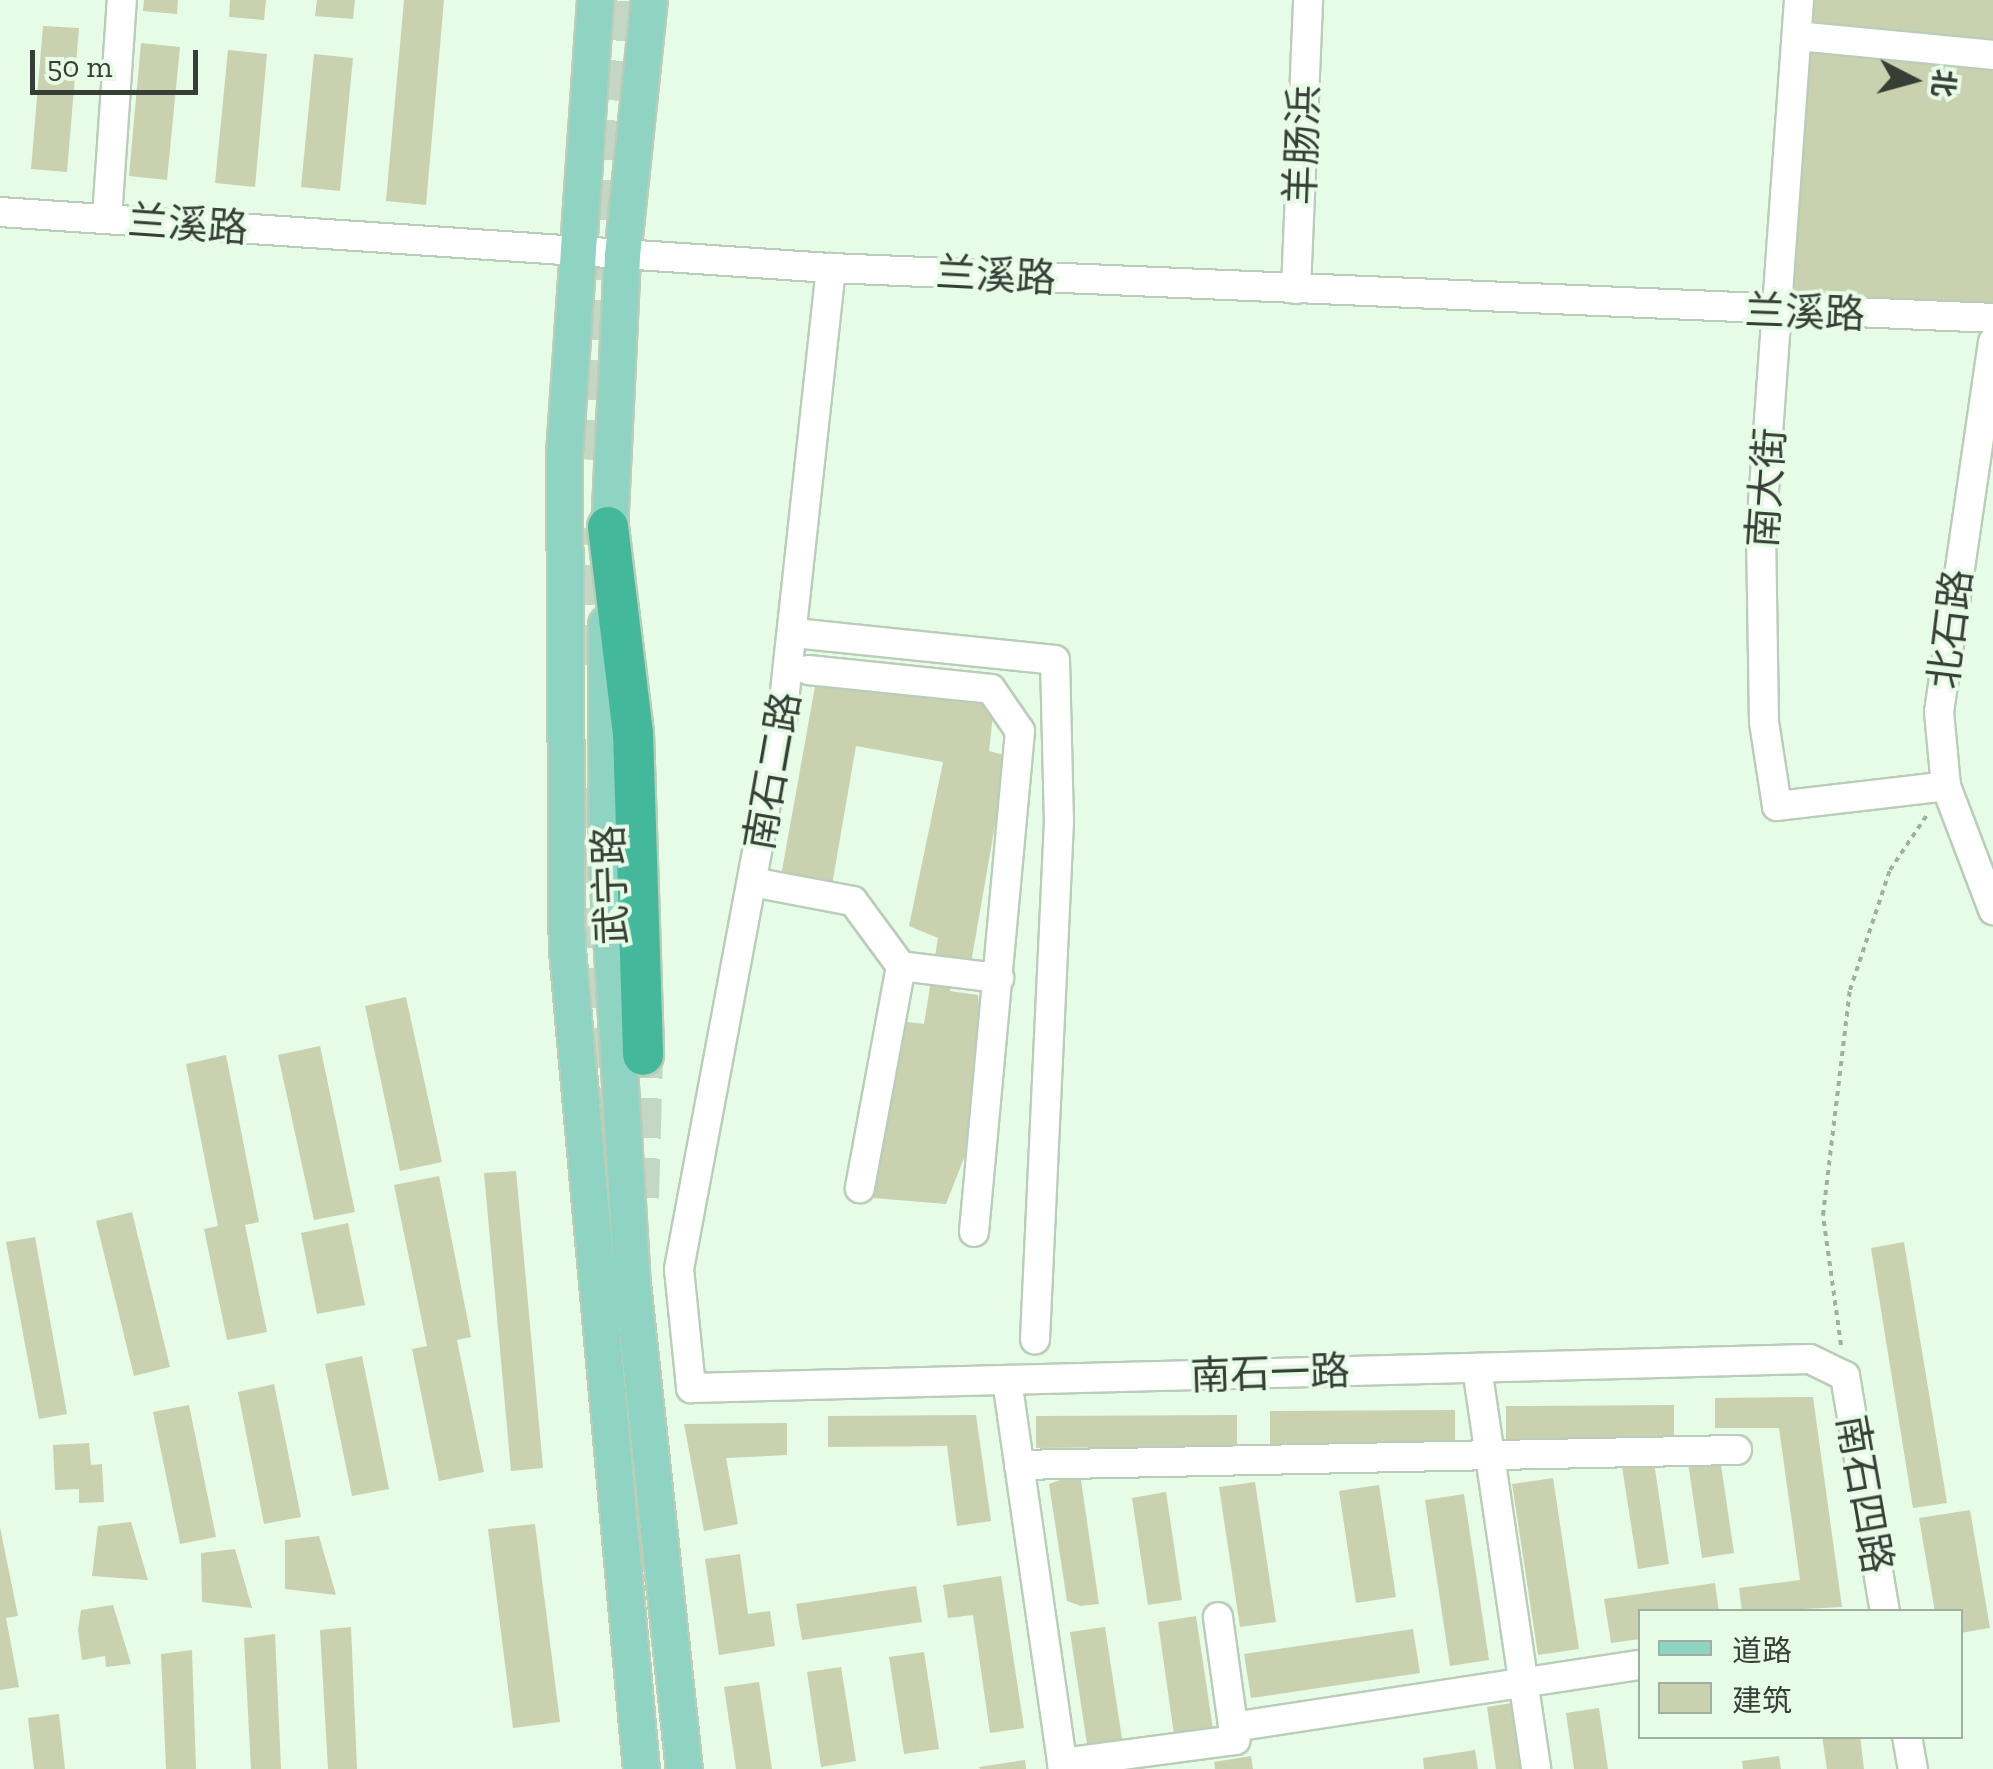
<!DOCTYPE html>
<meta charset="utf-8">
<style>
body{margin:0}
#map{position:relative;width:1993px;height:1769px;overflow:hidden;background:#e7fce7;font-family:"Zilla Slab","Noto Sans SC",serif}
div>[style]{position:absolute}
.building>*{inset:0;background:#c9d1ae}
.highway-tunnel>*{height:40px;margin-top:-20px;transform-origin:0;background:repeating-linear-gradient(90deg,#c4d6c4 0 40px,transparent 0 60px)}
.path>*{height:4px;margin-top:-2px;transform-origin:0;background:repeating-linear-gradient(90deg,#a0afa0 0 5px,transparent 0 10px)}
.roads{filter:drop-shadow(2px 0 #b9cdb9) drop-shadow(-2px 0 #b9cdb9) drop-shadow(0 2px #b9cdb9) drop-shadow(0 -2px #b9cdb9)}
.minor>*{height:28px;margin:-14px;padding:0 14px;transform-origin:14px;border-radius:14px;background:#fff}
.major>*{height:35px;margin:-17.5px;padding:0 17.5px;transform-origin:17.5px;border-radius:17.5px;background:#8fd4c2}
.highway>*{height:40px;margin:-20px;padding:0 20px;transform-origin:20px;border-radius:20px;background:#44b89a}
span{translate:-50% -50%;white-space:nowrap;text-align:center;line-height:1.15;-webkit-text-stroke:8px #e7fce7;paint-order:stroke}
.street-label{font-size:40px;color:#363e36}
.legend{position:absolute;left:1638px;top:1609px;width:325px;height:130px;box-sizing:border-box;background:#e7fce7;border:2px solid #a0b0a0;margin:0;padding:12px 18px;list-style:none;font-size:30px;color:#363e36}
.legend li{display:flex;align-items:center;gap:20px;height:50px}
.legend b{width:50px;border:2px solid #a0b0a0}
.north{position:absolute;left:1863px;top:30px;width:100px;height:100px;-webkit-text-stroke:8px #e7fce7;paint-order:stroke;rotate:96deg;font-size:28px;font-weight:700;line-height:40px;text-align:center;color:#363e36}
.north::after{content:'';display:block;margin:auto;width:35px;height:45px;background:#363e36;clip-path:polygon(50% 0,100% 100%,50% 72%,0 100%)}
.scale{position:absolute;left:30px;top:50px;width:168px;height:45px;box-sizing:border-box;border:5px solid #363e36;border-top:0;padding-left:12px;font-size:30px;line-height:35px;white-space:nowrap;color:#363e36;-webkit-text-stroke:8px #e7fce7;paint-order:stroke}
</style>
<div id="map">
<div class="building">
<div style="clip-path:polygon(144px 0,178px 0,177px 14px,143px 11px)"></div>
<div style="clip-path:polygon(230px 0,266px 0,264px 20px,229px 17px)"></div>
<div style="clip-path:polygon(317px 0,355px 0,353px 19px,315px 16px)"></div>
<div style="clip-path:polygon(404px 0,444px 0,426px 205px,386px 201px)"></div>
<div style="clip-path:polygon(1799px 0,1993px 0,1993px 318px,1777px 311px)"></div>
<div style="clip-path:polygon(43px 26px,79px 28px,67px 172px,31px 169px)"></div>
<div style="clip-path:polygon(141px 43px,180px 47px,167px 180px,129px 176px)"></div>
<div style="clip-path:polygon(228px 50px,267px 54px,255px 187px,215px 183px)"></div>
<div style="clip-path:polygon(314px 54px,353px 58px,340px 191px,301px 187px)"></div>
<div style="clip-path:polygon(816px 681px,994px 706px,989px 751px,1007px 756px,970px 969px,955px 966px,950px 991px,978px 995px,985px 1074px,979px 1120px,946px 1204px,873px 1198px,900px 1021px,924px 1024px,938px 938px,909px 926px,943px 762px,856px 746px,832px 885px,781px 876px)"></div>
<div style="clip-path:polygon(406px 997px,442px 1162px,400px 1171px,365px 1006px)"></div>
<div style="clip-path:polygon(320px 1046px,355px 1212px,314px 1220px,278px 1055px)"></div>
<div style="clip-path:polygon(226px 1055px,259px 1222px,245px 1225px,267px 1332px,227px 1340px,204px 1229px,218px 1226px,186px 1064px)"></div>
<div style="clip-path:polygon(516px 1171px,543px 1468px,511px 1471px,484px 1173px)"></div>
<div style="clip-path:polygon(439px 1176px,471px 1337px,457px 1340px,484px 1472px,439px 1481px,412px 1349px,427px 1346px,394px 1185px)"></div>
<div style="clip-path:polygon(132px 1212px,170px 1367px,134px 1376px,96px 1221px)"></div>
<div style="clip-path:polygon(348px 1223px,365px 1305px,317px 1314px,301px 1233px)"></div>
<div style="clip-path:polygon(35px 1237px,67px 1414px,39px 1419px,6px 1242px)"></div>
<div style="clip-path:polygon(1904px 1242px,1947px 1503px,1913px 1508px,1871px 1248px)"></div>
<div style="clip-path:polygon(362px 1356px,389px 1489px,352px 1496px,325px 1364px)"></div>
<div style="clip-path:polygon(274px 1384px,301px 1517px,264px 1524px,238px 1392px)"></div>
<div style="clip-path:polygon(1813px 1397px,1842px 1607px,1742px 1612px,1739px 1588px,1800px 1580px,1779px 1428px,1715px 1428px,1715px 1398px)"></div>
<div style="clip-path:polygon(189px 1405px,216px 1537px,180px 1544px,153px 1412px)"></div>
<div style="clip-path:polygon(1674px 1405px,1674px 1440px,1506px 1441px,1506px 1406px)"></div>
<div style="clip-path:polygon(1455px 1410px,1455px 1443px,1270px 1444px,1270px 1411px)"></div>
<div style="clip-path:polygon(976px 1415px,991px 1521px,957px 1526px,947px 1446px,828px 1447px,828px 1416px)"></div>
<div style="clip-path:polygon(1237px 1415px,1237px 1446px,1036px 1448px,1036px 1416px)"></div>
<div style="clip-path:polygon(787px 1423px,787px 1455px,726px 1458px,738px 1524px,704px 1531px,684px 1424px)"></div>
<div style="clip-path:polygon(89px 1443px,91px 1465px,102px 1464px,104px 1502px,79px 1503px,79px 1489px,55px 1490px,53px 1445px)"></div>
<div style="clip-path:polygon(1720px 1458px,1734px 1553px,1702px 1558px,1688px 1463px)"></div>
<div style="clip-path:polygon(1654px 1462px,1669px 1564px,1638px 1569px,1622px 1467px)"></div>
<div style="clip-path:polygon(1080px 1473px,1099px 1604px,1081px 1606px,1067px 1601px,1049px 1484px)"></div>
<div style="clip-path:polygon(1553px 1478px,1579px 1649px,1538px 1655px,1512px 1484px)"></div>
<div style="clip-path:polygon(1255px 1482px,1276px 1622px,1240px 1627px,1219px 1487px)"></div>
<div style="clip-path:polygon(1379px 1485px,1396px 1597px,1356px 1603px,1339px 1491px)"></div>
<div style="clip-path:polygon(1166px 1492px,1182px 1600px,1148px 1605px,1132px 1498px)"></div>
<div style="clip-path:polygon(1464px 1494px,1489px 1660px,1450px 1666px,1425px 1500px)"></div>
<div style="clip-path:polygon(1970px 1510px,1990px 1628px,1960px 1633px,1960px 1612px,1935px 1612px,1919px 1518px)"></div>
<div style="clip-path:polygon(131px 1522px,148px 1580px,92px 1576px,98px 1526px)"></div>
<div style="clip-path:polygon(535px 1524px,560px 1722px,513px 1728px,488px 1529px)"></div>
<div style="clip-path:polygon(0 1527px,18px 1616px,6px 1618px,19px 1687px,0 1690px)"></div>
<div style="clip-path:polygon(319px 1536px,336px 1595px,285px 1589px,285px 1540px)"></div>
<div style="clip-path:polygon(235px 1549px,252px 1608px,202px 1602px,201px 1553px)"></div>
<div style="clip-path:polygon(740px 1554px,748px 1614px,770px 1611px,775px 1646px,719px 1655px,705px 1559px)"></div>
<div style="clip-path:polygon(1001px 1576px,1024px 1728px,990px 1733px,973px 1615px,948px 1618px,943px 1585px)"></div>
<div style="clip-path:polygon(1715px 1583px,1719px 1612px,1640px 1612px,1640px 1639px,1611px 1643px,1604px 1599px)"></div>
<div style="clip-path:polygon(916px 1586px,922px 1622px,802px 1640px,796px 1604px)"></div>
<div style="clip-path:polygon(113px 1605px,131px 1664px,106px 1667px,105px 1656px,82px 1660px,78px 1630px,81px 1610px)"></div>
<div style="clip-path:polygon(1196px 1616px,1214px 1736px,1175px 1742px,1158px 1622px)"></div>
<div style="clip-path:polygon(351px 1627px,357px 1769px,328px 1769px,320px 1630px)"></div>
<div style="clip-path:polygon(1105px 1627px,1124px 1752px,1089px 1757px,1070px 1632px)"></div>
<div style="clip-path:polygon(1413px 1629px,1420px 1673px,1251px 1698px,1244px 1654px)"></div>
<div style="clip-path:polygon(275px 1634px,281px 1769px,251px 1769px,244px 1638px)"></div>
<div style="clip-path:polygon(192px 1650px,196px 1769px,166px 1769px,161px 1654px)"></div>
<div style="clip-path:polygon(924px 1652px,939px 1749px,904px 1754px,889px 1657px)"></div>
<div style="clip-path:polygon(841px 1667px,856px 1761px,821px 1767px,807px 1672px)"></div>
<div style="clip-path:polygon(759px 1682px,772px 1769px,736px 1769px,724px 1687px)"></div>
<div style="clip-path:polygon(1512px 1703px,1521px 1769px,1496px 1769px,1487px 1707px)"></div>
<div style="clip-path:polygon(1599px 1708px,1608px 1769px,1574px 1769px,1566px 1713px)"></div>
<div style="clip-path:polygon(59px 1714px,65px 1769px,34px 1769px,28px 1718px)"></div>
<div style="clip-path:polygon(1822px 1736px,1860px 1736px,1864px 1769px,1827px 1769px)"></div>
<div style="clip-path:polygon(1475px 1750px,1478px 1769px,1424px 1769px,1423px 1758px)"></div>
<div style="clip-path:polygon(1251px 1756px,1253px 1769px,1215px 1769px,1214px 1762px)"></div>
<div style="clip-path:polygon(1779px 1756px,1781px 1769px,1743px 1769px,1742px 1761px)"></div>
<div style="clip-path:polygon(1025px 1760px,1026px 1769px,980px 1769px,979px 1767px)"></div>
</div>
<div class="highway-tunnel">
<div style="left:596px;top:460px;width:461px;rotate:-87.3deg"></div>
<div style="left:593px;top:665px;width:137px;rotate:-89.2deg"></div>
<div style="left:590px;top:788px;width:452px;rotate:87.6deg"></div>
<div style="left:639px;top:1198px;width:143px;rotate:-88.4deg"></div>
</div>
<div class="path">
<div style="left:1841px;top:1345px;width:131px;rotate:-97.9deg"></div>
<div style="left:1823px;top:1215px;width:227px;rotate:-83.2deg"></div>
<div style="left:1850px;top:990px;width:126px;rotate:-71.6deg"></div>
<div style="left:1890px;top:870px;width:66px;rotate:-56.1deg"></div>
</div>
<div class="roads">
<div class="minor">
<div style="left:1799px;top:0;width:532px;rotate:94.09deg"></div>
<div style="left:1761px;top:531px;width:191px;rotate:89.1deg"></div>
<div style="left:1764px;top:722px;width:85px;rotate:81.2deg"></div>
<div style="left:1777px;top:806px;width:170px;rotate:-6.7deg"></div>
<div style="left:1797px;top:36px;width:197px;rotate:5.5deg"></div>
<div style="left:0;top:212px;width:833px;rotate:3.86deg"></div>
<div style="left:831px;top:268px;width:1163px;rotate:2.46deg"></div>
<div style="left:107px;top:218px;width:219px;rotate:-86.1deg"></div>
<div style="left:831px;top:268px;width:453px;rotate:96.2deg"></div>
<div style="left:782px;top:718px;width:561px;rotate:100.59deg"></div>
<div style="left:679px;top:1269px;width:120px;rotate:84.2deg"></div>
<div style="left:691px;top:1388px;width:1119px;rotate:-1.48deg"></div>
<div style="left:1810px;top:1359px;width:39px;rotate:26deg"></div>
<div style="left:1845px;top:1376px;width:239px;rotate:80.4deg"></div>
<div style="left:1296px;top:289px;width:289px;rotate:-87.6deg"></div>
<div style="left:1993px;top:342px;width:374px;rotate:98.3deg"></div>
<div style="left:1939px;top:712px;width:74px;rotate:84.6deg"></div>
<div style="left:1946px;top:786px;width:133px;rotate:69.2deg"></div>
<div style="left:794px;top:633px;width:262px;rotate:5.9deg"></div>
<div style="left:1055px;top:660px;width:161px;rotate:88.6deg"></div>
<div style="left:1059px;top:821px;width:519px;rotate:92.65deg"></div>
<div style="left:808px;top:670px;width:184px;rotate:5.9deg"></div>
<div style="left:991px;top:689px;width:51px;rotate:55.4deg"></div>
<div style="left:1020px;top:731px;width:503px;rotate:95.25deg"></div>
<div style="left:752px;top:882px;width:103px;rotate:10.7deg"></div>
<div style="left:853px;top:901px;width:81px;rotate:53.6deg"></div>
<div style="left:901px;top:966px;width:226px;rotate:100.5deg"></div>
<div style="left:901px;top:966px;width:99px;rotate:7deg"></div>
<div style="left:1477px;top:1368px;width:405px;rotate:81.6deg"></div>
<div style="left:1007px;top:1380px;width:393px;rotate:81.8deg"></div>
<div style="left:1019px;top:1465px;width:718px;rotate:-1.2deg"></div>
<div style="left:1233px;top:1727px;width:412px;rotate:-8.7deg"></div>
<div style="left:1907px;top:1736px;width:34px;rotate:80deg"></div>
<div style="left:1062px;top:1763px;width:175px;rotate:-7.6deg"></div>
<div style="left:1235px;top:1740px;width:124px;rotate:-97.9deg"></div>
</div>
<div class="major">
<div style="left:595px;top:0;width:453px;rotate:93.9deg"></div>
<div style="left:564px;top:452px;width:498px;rotate:89.7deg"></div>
<div style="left:567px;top:950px;width:822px;rotate:84.84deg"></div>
<div style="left:608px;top:552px;width:297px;rotate:-87.3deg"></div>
<div style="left:622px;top:255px;width:256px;rotate:-84deg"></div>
<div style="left:606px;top:624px;width:242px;rotate:89.8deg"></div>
<div style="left:607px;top:866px;width:409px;rotate:86.6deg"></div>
<div style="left:631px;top:1274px;width:498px;rotate:83.9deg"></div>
</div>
<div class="highway">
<div style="left:608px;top:527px;width:208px;rotate:83.1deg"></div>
<div style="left:633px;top:733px;width:322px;rotate:88.2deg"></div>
</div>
</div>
<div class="street-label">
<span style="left:1302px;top:145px;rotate:-88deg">羊肠浜</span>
<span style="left:188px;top:224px;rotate:4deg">兰溪路</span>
<span style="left:996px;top:275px;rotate:3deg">兰溪路</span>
<span style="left:1805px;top:312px;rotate:2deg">兰溪路</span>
<span style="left:1766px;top:488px;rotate:-86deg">南大街</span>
<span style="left:1950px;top:629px;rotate:-83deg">北石路</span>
<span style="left:772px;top:771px;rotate:-80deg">南石二路</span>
<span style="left:610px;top:885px;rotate:-92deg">武宁路</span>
<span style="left:1270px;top:1373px;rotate:-2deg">南石一路</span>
<span style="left:1865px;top:1494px;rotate:80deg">南石四路</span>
</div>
<ul class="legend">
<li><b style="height:12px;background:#8fd4c2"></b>道路</li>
<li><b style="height:28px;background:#c9d1ae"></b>建筑</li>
</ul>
<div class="north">北</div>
<div class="scale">50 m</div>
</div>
